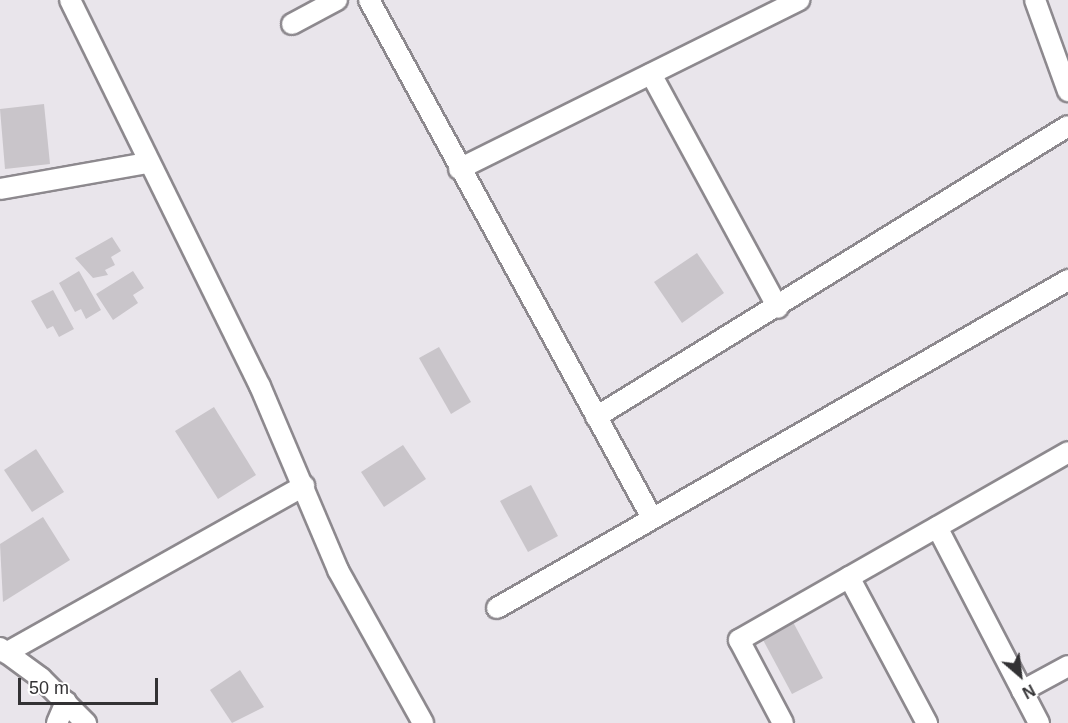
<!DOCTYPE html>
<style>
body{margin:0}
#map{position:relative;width:1068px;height:723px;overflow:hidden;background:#e9e5eb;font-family:Helvetica,sans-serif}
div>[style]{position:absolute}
.building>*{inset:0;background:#c9c5ca}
.roads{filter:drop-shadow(2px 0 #8d898e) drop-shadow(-2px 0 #8d898e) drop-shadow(0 2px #8d898e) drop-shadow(0 -2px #8d898e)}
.street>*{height:20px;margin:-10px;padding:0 10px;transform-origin:10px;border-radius:10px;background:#fff}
span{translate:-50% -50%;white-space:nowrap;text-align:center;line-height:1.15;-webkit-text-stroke:6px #fff;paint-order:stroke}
.north{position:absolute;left:990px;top:645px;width:60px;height:60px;-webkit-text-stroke:4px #fff;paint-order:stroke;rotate:152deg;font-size:16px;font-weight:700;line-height:24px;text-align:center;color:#333234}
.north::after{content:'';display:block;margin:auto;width:21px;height:27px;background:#333234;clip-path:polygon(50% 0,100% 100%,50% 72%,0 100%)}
.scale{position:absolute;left:18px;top:678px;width:140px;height:27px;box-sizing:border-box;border:3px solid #333234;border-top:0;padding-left:8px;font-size:18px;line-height:21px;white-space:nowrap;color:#333234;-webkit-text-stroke:4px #fff;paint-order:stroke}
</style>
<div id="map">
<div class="building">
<div style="clip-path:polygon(44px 104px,50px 164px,5px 169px,0 109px)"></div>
<div style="clip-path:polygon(112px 237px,121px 251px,111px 257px,115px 265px,105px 270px,108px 275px,93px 278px,75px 258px)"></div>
<div style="clip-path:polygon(697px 253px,724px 293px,682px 323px,654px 282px)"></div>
<div style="clip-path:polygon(79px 271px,101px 310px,86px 319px,81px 309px,75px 312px,59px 283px)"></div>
<div style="clip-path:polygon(133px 271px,144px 288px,133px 295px,138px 303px,113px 320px,96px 294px)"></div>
<div style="clip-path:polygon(53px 290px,74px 329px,59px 337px,53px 326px,47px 329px,31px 301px)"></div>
<div style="clip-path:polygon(439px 347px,471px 402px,451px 414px,419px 358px)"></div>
<div style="clip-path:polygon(214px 407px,256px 475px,218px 499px,175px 431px)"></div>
<div style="clip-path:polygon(403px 445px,426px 479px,384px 507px,361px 472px)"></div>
<div style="clip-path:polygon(36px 449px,64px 492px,32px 512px,4px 470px)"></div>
<div style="clip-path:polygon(531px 485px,558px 536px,528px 552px,500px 501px)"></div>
<div style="clip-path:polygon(43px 517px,70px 560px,3px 602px,0 544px)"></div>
<div style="clip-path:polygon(793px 622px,823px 678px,792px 694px,762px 638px)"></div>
<div style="clip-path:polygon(240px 670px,264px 707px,232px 723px,210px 690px)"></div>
</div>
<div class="roads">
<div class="street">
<div style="left:70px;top:0;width:430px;rotate:63.8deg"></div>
<div style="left:260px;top:386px;width:200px;rotate:67deg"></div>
<div style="left:338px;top:570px;width:175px;rotate:60.9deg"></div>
<div style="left:369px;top:0;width:590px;rotate:61.35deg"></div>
<div style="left:1035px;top:0;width:97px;rotate:70.1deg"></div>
<div style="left:292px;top:24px;width:51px;rotate:-28.1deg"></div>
<div style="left:651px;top:74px;width:266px;rotate:61.5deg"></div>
<div style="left:459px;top:169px;width:380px;rotate:-26.4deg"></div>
<div style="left:0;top:189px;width:150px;rotate:-10deg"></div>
<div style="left:596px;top:417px;width:554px;rotate:-31.65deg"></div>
<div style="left:937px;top:527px;width:221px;rotate:62.5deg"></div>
<div style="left:849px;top:577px;width:166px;rotate:61.9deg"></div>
<div style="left:497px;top:608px;width:659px;rotate:-29.87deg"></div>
<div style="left:0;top:648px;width:51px;rotate:36.2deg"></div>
<div style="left:41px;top:678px;width:64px;rotate:45deg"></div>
<div style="left:6px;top:653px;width:342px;rotate:-29.3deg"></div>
<div style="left:1022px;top:691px;width:52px;rotate:-28.5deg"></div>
<div style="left:57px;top:723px;width:23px;rotate:-67deg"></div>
<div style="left:783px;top:723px;width:94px;rotate:-117.9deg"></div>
<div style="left:739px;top:640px;width:379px;rotate:-29.7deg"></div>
</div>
</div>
<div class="north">N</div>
<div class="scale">50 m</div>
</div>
